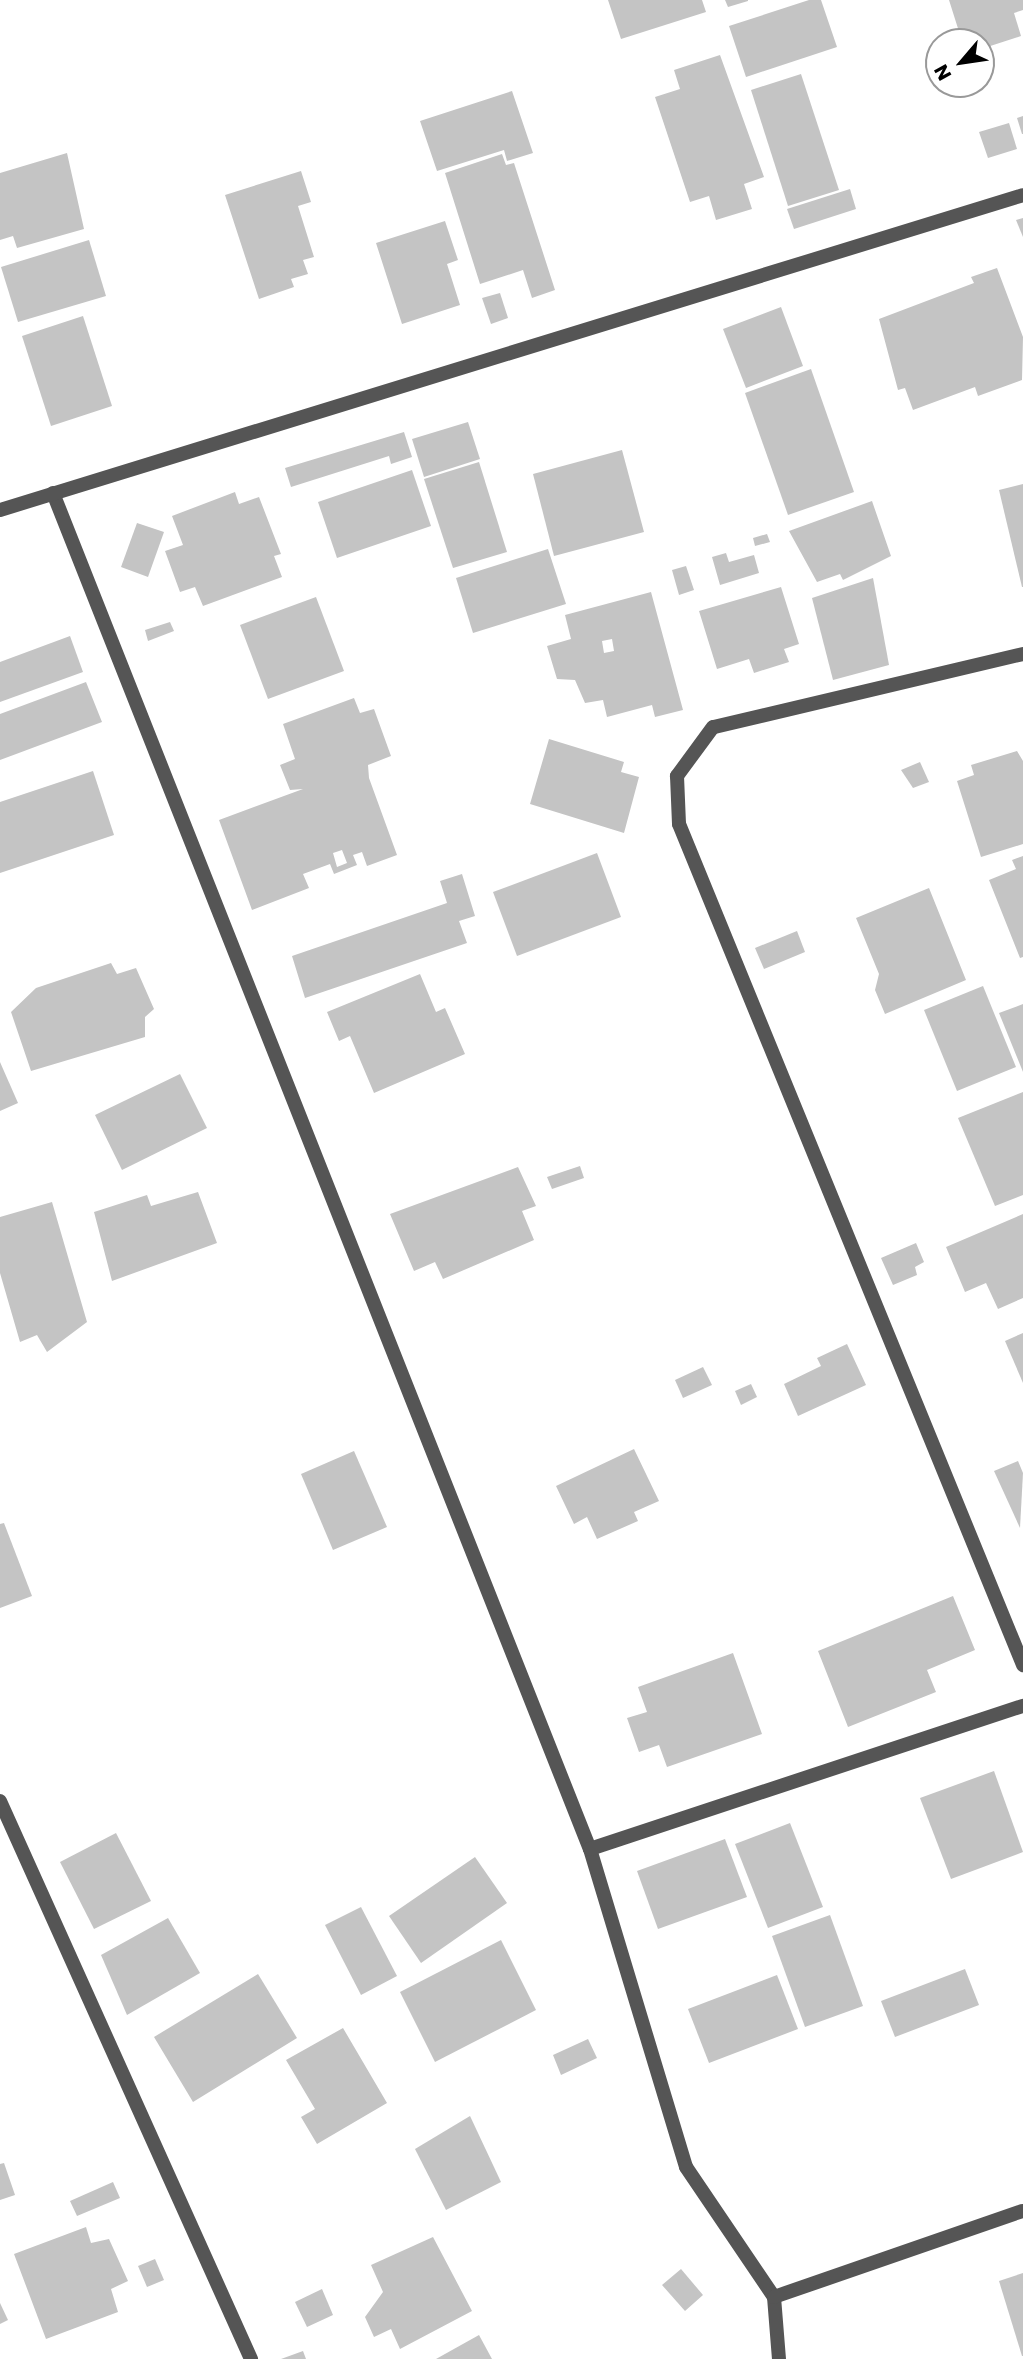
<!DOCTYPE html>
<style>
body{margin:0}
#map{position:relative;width:1023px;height:2359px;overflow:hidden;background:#fff;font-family:Poppins,sans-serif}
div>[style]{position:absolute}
.building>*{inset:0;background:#c4c4c4}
.street>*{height:14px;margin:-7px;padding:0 7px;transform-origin:7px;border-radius:7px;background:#555}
span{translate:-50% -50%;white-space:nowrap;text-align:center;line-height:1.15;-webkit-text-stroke:5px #fff;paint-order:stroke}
.north{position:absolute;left:925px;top:28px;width:70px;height:70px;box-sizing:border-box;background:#fff;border:2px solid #999;border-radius:50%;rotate:241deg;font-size:19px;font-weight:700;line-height:28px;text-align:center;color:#000}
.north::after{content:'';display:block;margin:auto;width:24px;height:32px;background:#000;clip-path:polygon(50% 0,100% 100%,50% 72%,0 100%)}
</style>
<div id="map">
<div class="building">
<div style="clip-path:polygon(608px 0,702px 0,706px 12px,621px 39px)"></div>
<div style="clip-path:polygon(725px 0,748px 0,748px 1px,728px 7px)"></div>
<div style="clip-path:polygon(809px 0,821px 0,837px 47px,746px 77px,729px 26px)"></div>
<div style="clip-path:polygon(949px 0,1023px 0,1023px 10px,1014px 13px,1021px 36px,981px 49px,971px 35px,961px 38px)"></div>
<div style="clip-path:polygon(720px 55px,764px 177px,744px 184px,752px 209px,716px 220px,709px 196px,690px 202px,655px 97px,680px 89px,674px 70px)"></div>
<div style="clip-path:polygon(801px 74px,839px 190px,788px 206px,751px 90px)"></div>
<div style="clip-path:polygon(512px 91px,533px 153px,507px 161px,504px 150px,437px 171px,420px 121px)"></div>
<div style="clip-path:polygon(1023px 116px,1023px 134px,1022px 134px,1017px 118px)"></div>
<div style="clip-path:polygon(1009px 123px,1017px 149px,988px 158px,979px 132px)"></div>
<div style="clip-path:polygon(67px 153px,84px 229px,17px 248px,13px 236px,0 240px,0 173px)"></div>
<div style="clip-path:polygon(502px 154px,506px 165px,514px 163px,555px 290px,532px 298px,523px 270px,480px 284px,445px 173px)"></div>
<div style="clip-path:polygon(301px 171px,311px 202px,298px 206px,314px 257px,303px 260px,308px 274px,291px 279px,294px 287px,259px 299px,225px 195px)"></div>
<div style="clip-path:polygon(850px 189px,856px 209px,794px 229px,787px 209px)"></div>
<div style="clip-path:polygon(1023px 218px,1023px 237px,1016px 220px)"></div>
<div style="clip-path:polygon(445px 221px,458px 260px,447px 264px,460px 305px,402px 324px,376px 243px)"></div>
<div style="clip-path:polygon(89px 240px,106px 296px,18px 322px,1px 267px)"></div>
<div style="clip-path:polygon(997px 268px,1023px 337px,1022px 380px,978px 396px,975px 387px,913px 410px,905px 388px,898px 390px,879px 319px,974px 283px,971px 277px)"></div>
<div style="clip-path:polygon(500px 293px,508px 318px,491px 324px,482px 298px)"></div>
<div style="clip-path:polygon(781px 307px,803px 366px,746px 388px,723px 329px)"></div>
<div style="clip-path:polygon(83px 316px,112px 406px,51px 426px,22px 336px)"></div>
<div style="clip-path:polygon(811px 369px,854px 492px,788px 515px,745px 393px)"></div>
<div style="clip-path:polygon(468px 422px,480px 459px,424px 477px,412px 439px)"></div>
<div style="clip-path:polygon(404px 432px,412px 457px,391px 464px,389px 456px,291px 487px,285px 468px)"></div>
<div style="clip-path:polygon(622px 450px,644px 532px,554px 556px,533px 474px)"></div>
<div style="clip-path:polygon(479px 462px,507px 552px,453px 568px,424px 479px)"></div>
<div style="clip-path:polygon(412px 470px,431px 526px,337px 558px,318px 502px)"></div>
<div style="clip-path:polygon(1023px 484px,1023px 587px,1022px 587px,999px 490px)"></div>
<div style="clip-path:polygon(235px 492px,239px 504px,259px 497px,281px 554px,274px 556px,282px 577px,203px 606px,195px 587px,180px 592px,165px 551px,183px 545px,172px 516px)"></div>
<div style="clip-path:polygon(872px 501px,891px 556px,843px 580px,840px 574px,817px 582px,789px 531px)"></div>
<div style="clip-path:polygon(137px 523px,164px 532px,148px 577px,121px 567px)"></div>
<div style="clip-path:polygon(767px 534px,770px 542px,755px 546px,753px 538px)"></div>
<div style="clip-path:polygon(548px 549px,566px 604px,473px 633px,456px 578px)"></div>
<div style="clip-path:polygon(726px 553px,729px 562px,754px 555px,759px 573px,720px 585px,712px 557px)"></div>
<div style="clip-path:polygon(686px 566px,694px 590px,679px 595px,672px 570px)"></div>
<div style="clip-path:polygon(873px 578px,889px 665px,833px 680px,812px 598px)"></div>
<div style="clip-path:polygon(781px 587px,799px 644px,784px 649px,789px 662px,754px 673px,749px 659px,717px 669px,699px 611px)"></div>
<div style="clip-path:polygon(evenodd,651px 592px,683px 710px,655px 717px,652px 705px,607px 717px,603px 700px,585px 703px,575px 680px,557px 679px,547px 646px,571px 639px,565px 615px,651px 592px,612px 639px,614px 651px,604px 653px,602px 641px,612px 639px)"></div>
<div style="clip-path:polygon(316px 597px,344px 671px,268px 699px,240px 625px)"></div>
<div style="clip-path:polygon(170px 622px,174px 631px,148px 641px,145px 630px)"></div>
<div style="clip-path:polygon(70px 636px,83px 672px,0 702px,0 662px)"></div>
<div style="clip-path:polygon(86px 682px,102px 722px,0 760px,0 714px)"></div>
<div style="clip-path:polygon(evenodd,354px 698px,360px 713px,374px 709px,391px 756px,368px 765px,369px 778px,397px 855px,367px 866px,362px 852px,353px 855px,357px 865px,334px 874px,330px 864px,303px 874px,309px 888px,252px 910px,219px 820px,303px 789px,290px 790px,280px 765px,295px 759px,283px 724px,354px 698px,342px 850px,347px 863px,337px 867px,333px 853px,342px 850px)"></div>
<div style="clip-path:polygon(549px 739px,624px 762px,621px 772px,639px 777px,624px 833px,530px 804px)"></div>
<div style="clip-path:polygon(1017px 751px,1023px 761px,1023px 844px,981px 857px,957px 781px,974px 775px,971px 765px)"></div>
<div style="clip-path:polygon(920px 762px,929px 782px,913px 788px,901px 770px)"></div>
<div style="clip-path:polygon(93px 771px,114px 835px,0 873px,0 802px)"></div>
<div style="clip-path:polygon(597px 853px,621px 917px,517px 956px,493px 892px)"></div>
<div style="clip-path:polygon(1023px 856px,1023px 957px,1020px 958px,989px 880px,1016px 869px,1012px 860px)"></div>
<div style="clip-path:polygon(462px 874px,475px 916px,459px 921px,467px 943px,305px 998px,292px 956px,447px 903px,440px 881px)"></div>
<div style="clip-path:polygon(929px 888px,966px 980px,885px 1014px,875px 990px,879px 974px,856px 918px)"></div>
<div style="clip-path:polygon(797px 931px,805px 952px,764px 969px,755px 948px)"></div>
<div style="clip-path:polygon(111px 963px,117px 974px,136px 968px,154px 1009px,145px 1017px,145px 1037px,31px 1071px,11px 1012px,36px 988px)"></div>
<div style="clip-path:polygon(420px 974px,436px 1012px,445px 1008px,465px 1054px,374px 1093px,350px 1036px,339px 1041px,327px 1012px)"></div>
<div style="clip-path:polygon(983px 986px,1016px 1067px,957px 1091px,924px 1010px)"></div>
<div style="clip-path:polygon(1023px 1004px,1023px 1072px,999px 1013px)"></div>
<div style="clip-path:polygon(0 1062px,18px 1103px,0 1111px)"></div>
<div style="clip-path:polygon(180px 1074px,207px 1128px,122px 1170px,95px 1115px)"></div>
<div style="clip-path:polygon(1023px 1092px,1023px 1195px,995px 1206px,958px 1118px)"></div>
<div style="clip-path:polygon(580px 1166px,584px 1178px,552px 1189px,547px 1177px)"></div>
<div style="clip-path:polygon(518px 1167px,536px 1206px,522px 1211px,534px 1240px,443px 1279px,435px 1262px,414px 1271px,390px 1214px)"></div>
<div style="clip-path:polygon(198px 1192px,217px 1243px,112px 1281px,94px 1212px,147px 1195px,151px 1206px)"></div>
<div style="clip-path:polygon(52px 1202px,87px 1322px,47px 1352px,37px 1335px,20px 1342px,0 1273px,0 1217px)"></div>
<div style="clip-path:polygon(1023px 1214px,1023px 1298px,998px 1309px,986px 1283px,965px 1292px,946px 1247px)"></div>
<div style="clip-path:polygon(916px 1243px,924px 1262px,915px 1267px,917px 1275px,893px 1285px,881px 1258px)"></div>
<div style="clip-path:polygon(1023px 1333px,1023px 1383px,1005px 1341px)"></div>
<div style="clip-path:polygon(847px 1344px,866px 1385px,798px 1416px,784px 1384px,821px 1366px,817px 1358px)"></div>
<div style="clip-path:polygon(703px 1367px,712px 1385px,683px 1398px,675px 1380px)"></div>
<div style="clip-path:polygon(751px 1384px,757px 1397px,741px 1405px,735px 1391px)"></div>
<div style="clip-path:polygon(634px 1449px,659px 1501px,634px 1512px,638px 1521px,597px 1539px,587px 1517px,574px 1524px,556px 1486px)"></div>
<div style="clip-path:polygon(354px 1451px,387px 1527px,333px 1550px,301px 1474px)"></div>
<div style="clip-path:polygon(1018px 1461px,1023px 1473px,1020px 1528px,994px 1471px)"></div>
<div style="clip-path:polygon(4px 1523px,32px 1596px,0 1608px,0 1524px)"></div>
<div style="clip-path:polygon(953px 1596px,975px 1650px,927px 1670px,936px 1692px,848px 1727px,818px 1651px)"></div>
<div style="clip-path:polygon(733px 1653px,762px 1734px,667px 1767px,659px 1745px,639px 1752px,627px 1718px,647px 1712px,638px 1687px)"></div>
<div style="clip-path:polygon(994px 1771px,1023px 1852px,951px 1879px,920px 1798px)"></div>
<div style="clip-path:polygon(790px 1823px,823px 1907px,768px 1928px,735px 1844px)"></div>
<div style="clip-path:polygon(116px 1833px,151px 1901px,94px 1929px,60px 1862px)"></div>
<div style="clip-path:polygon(725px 1839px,747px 1897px,658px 1929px,637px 1871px)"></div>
<div style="clip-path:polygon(475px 1857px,507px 1903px,421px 1963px,389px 1916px)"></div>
<div style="clip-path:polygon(361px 1907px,397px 1976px,361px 1995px,325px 1925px)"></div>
<div style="clip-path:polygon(830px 1915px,863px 2006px,805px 2027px,772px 1936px)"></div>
<div style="clip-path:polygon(168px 1918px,200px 1973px,127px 2015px,101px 1955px)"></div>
<div style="clip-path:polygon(501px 1940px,536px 2010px,435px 2062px,400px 1992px)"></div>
<div style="clip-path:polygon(965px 1969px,979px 2005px,895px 2037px,881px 2001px)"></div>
<div style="clip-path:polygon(258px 1974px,297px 2038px,193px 2102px,154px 2037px)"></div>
<div style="clip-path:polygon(777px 1975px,798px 2029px,709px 2063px,688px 2009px)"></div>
<div style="clip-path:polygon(343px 2028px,387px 2103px,317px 2144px,301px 2117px,315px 2109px,286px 2060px)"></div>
<div style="clip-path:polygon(588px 2039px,597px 2058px,561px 2075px,553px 2055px)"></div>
<div style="clip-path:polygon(470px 2116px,501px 2182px,446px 2210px,415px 2149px)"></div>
<div style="clip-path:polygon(4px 2163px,15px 2195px,0 2200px,0 2164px)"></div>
<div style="clip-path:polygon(113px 2182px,120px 2198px,77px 2216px,70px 2201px)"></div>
<div style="clip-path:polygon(86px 2227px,91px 2243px,109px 2239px,128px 2281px,111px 2289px,118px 2312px,46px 2339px,14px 2254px)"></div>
<div style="clip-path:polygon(433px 2237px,472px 2311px,400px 2349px,391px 2329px,374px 2337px,365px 2317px,383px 2292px,371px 2265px)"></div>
<div style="clip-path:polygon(155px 2259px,164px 2280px,147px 2287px,138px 2266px)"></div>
<div style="clip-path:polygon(681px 2269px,703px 2295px,685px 2311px,662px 2285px)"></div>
<div style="clip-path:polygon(1023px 2273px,1023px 2356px,1022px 2356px,999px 2281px)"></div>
<div style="clip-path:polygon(322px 2289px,333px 2315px,307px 2327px,295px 2302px)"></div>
<div style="clip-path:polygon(0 2303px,8px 2320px,0 2324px)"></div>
<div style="clip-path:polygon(479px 2335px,492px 2359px,436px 2359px)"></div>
<div style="clip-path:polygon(303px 2351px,306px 2359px,281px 2359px)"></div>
</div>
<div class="street">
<div style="left:53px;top:493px;width:1458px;rotate:68.4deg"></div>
<div style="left:590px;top:1849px;width:332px;rotate:73.2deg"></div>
<div style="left:686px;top:2167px;width:157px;rotate:55.9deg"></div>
<div style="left:774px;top:2297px;width:62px;rotate:85.4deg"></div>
<div style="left:0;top:510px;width:1070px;rotate:-17.11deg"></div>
<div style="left:1023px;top:654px;width:318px;rotate:166.7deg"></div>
<div style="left:713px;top:727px;width:61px;rotate:126.3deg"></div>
<div style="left:677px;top:776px;width:48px;rotate:87.6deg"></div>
<div style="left:679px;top:824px;width:909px;rotate:67.75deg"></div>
<div style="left:0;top:1801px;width:612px;rotate:65.78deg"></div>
<div style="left:590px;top:1849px;width:456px;rotate:-18.3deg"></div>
<div style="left:774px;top:2297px;width:263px;rotate:-19.1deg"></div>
</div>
<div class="north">N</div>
</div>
